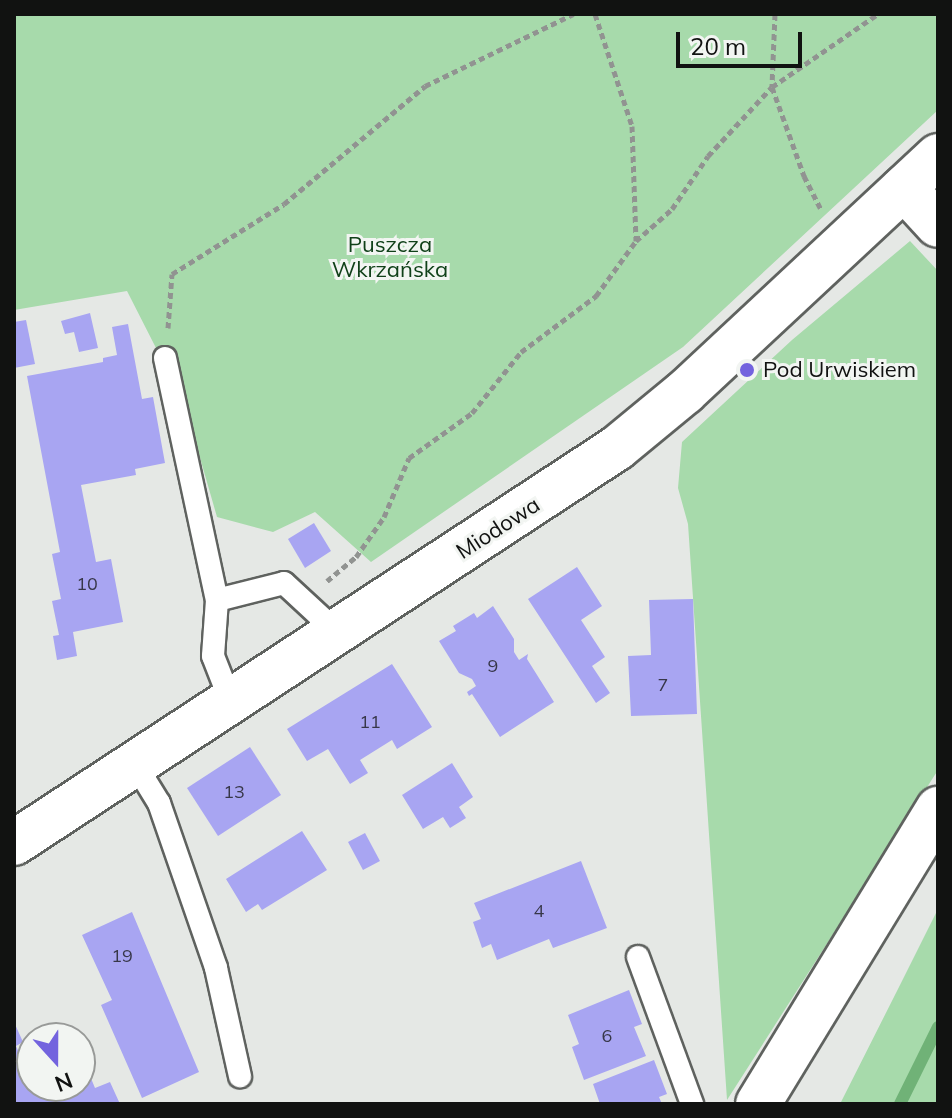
<!DOCTYPE html>
<meta charset="utf-8">
<style>
body{margin:0}
#map{position:relative;width:952px;height:1118px;overflow:hidden;background:#e5e8e5;font-family:Mulish,sans-serif}
div>[style]{position:absolute}
.green>*{inset:0;background:#a7daab}
.stream>*{height:12px;margin:-6px;padding:0 6px;transform-origin:6px;border-radius:6px;background:#70b277}
.building>*{inset:0;background:#a8a5f2}
.path>*{height:5px;margin-top:-2.5px;transform-origin:0;background:repeating-linear-gradient(90deg,#919391 0 6px,transparent 0 10px)}
.roads{filter:drop-shadow(2px 0 #5f625f) drop-shadow(-2px 0 #5f625f) drop-shadow(0 2px #5f625f) drop-shadow(0 -2px #5f625f)}
.service>*{height:22px;margin:-11px;padding:0 11px;transform-origin:11px;border-radius:11px;background:#fff}
.minor>*{height:44px;margin:-22px;padding:0 22px;transform-origin:22px;border-radius:22px;background:#fff}
.tertiary>*{height:44px;margin:-22px;padding:0 22px;transform-origin:22px;border-radius:22px;background:#fff}
.dots>*{width:22px;height:22px;translate:-50% -50%;box-sizing:border-box;border:4px solid #f2f5f2;border-radius:50%}
span{translate:-50% -50%;white-space:nowrap;text-align:center;line-height:1.15;-webkit-text-stroke:6px #f2f5f2;paint-order:stroke}
.number-label{font-size:18px;color:#373749}
.number-label span{-webkit-text-stroke-width:0}
.park-label{font-size:22px;color:#104119}
.poi-label{font-size:22px;color:#111211}
.left{translate:0 -50%;text-align:left}
.street-label{font-size:22px;color:#111211}
.frame{position:absolute;inset:0;border:16px solid #111211;pointer-events:none}
.north{position:absolute;left:16px;top:1022px;width:80px;height:80px;box-sizing:border-box;background:#f2f5f2;border:2px solid #989a98;border-radius:50%;rotate:159deg;font-size:22px;font-weight:700;line-height:32px;text-align:center;color:#111211}
.north::after{content:'';display:block;margin:auto;width:28px;height:36px;background:#7363de;clip-path:polygon(50% 0,100% 100%,50% 72%,0 100%)}
.scale{position:absolute;left:676px;top:32px;width:126px;height:36px;box-sizing:border-box;border:4px solid #111211;border-top:0;padding-left:10px;font-size:24px;line-height:28px;white-space:nowrap;color:#111211;-webkit-text-stroke:6px #f2f5f2;paint-order:stroke}
</style>
<div id="map">
<div class="green">
<div style="clip-path:polygon(14px 14px,938px 14px,938px 110px,683px 347px,371px 562px,315px 512px,273px 532px,217px 517px,172px 360px,156px 348px,127px 291px,14px 310px)"></div>
<div style="clip-path:polygon(910px 241px,938px 271px,938px 770px,727px 1100px,688px 524px,678px 488px,682px 442px,792px 340px)"></div>
<div style="clip-path:polygon(938px 909px,938px 1104px,840px 1104px,900px 985px)"></div>
</div>
<div class="stream">
<div style="left:900px;top:1104px;width:86px;rotate:-63.7deg"></div>
</div>
<div class="building">
<div style="clip-path:polygon(90px 313px,98px 348px,79px 352px,74px 332px,65px 334px,61px 321px)"></div>
<div style="clip-path:polygon(26px 320px,35px 364px,14px 368px,14px 322px)"></div>
<div style="clip-path:polygon(128px 324px,142px 399px,153px 397px,165px 463px,135px 469px,136px 475px,81px 485px,96px 562px,111px 559px,123px 622px,73px 632px,77px 656px,57px 660px,53px 636px,59px 635px,52px 601px,61px 599px,52px 554px,60px 552px,27px 376px,103px 362px,103px 358px,117px 355px,112px 327px)"></div>
<div style="clip-path:polygon(314px 523px,331px 551px,305px 568px,288px 539px)"></div>
<div style="clip-path:polygon(577px 567px,602px 606px,581px 620px,605px 657px,592px 666px,610px 693px,596px 703px,528px 599px)"></div>
<div style="clip-path:polygon(693px 599px,697px 714px,631px 716px,628px 656px,651px 655px,649px 600px)"></div>
<div style="clip-path:polygon(493px 606px,514px 639px,514px 652px,519px 660px,528px 654px,527px 659px,554px 702px,500px 737px,472px 694px,469px 696px,467px 692px,476px 686px,472px 679px,459px 673px,439px 641px,456px 631px,453px 626px,474px 613px,477px 618px)"></div>
<div style="clip-path:polygon(392px 664px,432px 727px,397px 749px,392px 740px,360px 760px,368px 773px,350px 784px,328px 749px,307px 761px,287px 729px)"></div>
<div style="clip-path:polygon(250px 747px,281px 795px,218px 836px,187px 788px)"></div>
<div style="clip-path:polygon(452px 763px,473px 797px,459px 807px,466px 818px,450px 828px,443px 817px,423px 829px,402px 795px)"></div>
<div style="clip-path:polygon(302px 831px,327px 870px,262px 910px,258px 904px,246px 912px,226px 879px)"></div>
<div style="clip-path:polygon(365px 833px,380px 861px,363px 870px,348px 842px)"></div>
<div style="clip-path:polygon(581px 861px,607px 928px,553px 948px,549px 939px,497px 960px,491px 944px,482px 948px,473px 922px,481px 919px,474px 903px)"></div>
<div style="clip-path:polygon(132px 912px,199px 1072px,142px 1098px,101px 1005px,112px 1000px,82px 935px)"></div>
<div style="clip-path:polygon(629px 990px,642px 1024px,634px 1027px,646px 1056px,584px 1080px,572px 1047px,579px 1044px,568px 1015px)"></div>
<div style="clip-path:polygon(14px 1022px,23px 1042px,16px 1046px,28px 1073px,32px 1072px,32px 1086px,80px 1086px,80px 1052px,95px 1088px,110px 1082px,120px 1104px,14px 1104px)"></div>
<div style="clip-path:polygon(654px 1060px,667px 1094px,659px 1097px,662px 1104px,600px 1104px,593px 1084px)"></div>
</div>
<div class="path">
<div style="left:595px;top:14px;width:118px;rotate:71.7deg"></div>
<div style="left:632px;top:126px;width:115px;rotate:88deg"></div>
<div style="left:775px;top:14px;width:73px;rotate:92.4deg"></div>
<div style="left:772px;top:87px;width:95px;rotate:70.2deg"></div>
<div style="left:804px;top:176px;width:36px;rotate:63deg"></div>
<div style="left:168px;top:328px;width:54px;rotate:-85.8deg"></div>
<div style="left:172px;top:274px;width:132px;rotate:-32deg"></div>
<div style="left:284px;top:204px;width:184px;rotate:-39.9deg"></div>
<div style="left:425px;top:86px;width:165px;rotate:-25.9deg"></div>
<div style="left:327px;top:581px;width:38px;rotate:-40deg"></div>
<div style="left:356px;top:557px;width:49px;rotate:-55deg"></div>
<div style="left:384px;top:517px;width:64px;rotate:-67deg"></div>
<div style="left:409px;top:458px;width:77px;rotate:-35.5deg"></div>
<div style="left:472px;top:413px;width:78px;rotate:-51.2deg"></div>
<div style="left:521px;top:352px;width:94px;rotate:-36.7deg"></div>
<div style="left:596px;top:296px;width:68px;rotate:-54deg"></div>
<div style="left:636px;top:241px;width:48px;rotate:-41.6deg"></div>
<div style="left:672px;top:209px;width:64px;rotate:-55.8deg"></div>
<div style="left:708px;top:156px;width:94px;rotate:-47.2deg"></div>
<div style="left:772px;top:87px;width:129px;rotate:-34.6deg"></div>
</div>
<div class="roads">
<div class="service">
<div style="left:165px;top:358px;width:248px;rotate:77.9deg"></div>
<div style="left:217px;top:600px;width:56px;rotate:94.1deg"></div>
<div style="left:213px;top:656px;width:49px;rotate:68.6deg"></div>
<div style="left:217px;top:600px;width:69px;rotate:-14.2deg"></div>
<div style="left:284px;top:583px;width:72px;rotate:42.8deg"></div>
<div style="left:135px;top:764px;width:46px;rotate:58.4deg"></div>
<div style="left:159px;top:803px;width:175px;rotate:70.9deg"></div>
<div style="left:216px;top:968px;width:111px;rotate:77.5deg"></div>
<div style="left:638px;top:957px;width:157px;rotate:69.8deg"></div>
</div>
<div class="minor">
<div style="left:904px;top:188px;width:50px;rotate:47.4deg"></div>
<div style="left:758px;top:1104px;width:346px;rotate:-58.6deg"></div>
</div>
<div class="tertiary">
<div style="left:14px;top:843px;width:721px;rotate:-33.23deg"></div>
<div style="left:617px;top:448px;width:88px;rotate:-39.5deg"></div>
<div style="left:685px;top:392px;width:346px;rotate:-43deg"></div>
</div>
</div>
<div class="dots">
<div style="left:747px;top:370px;background:#7363de"></div>
</div>
<div class="number-label">
<span style="left:87px;top:584px">10</span>
<span style="left:493px;top:666px">9</span>
<span style="left:663px;top:685px">7</span>
<span style="left:370px;top:722px">11</span>
<span style="left:234px;top:792px">13</span>
<span style="left:539px;top:911px">4</span>
<span style="left:122px;top:956px">19</span>
<span style="left:607px;top:1036px">6</span>
</div>
<div class="park-label">
<span style="left:390px;top:257px">Puszcza<br>Wkrzańska</span>
</div>
<div class="poi-label">
<span class="left" style="left:763px;top:370px">Pod Urwiskiem</span>
</div>
<div class="street-label">
<span style="left:498px;top:528px;rotate:-33deg">Miodowa</span>
</div>
<div class="frame"></div>
<div class="north">N</div>
<div class="scale">20 m</div>
</div>
